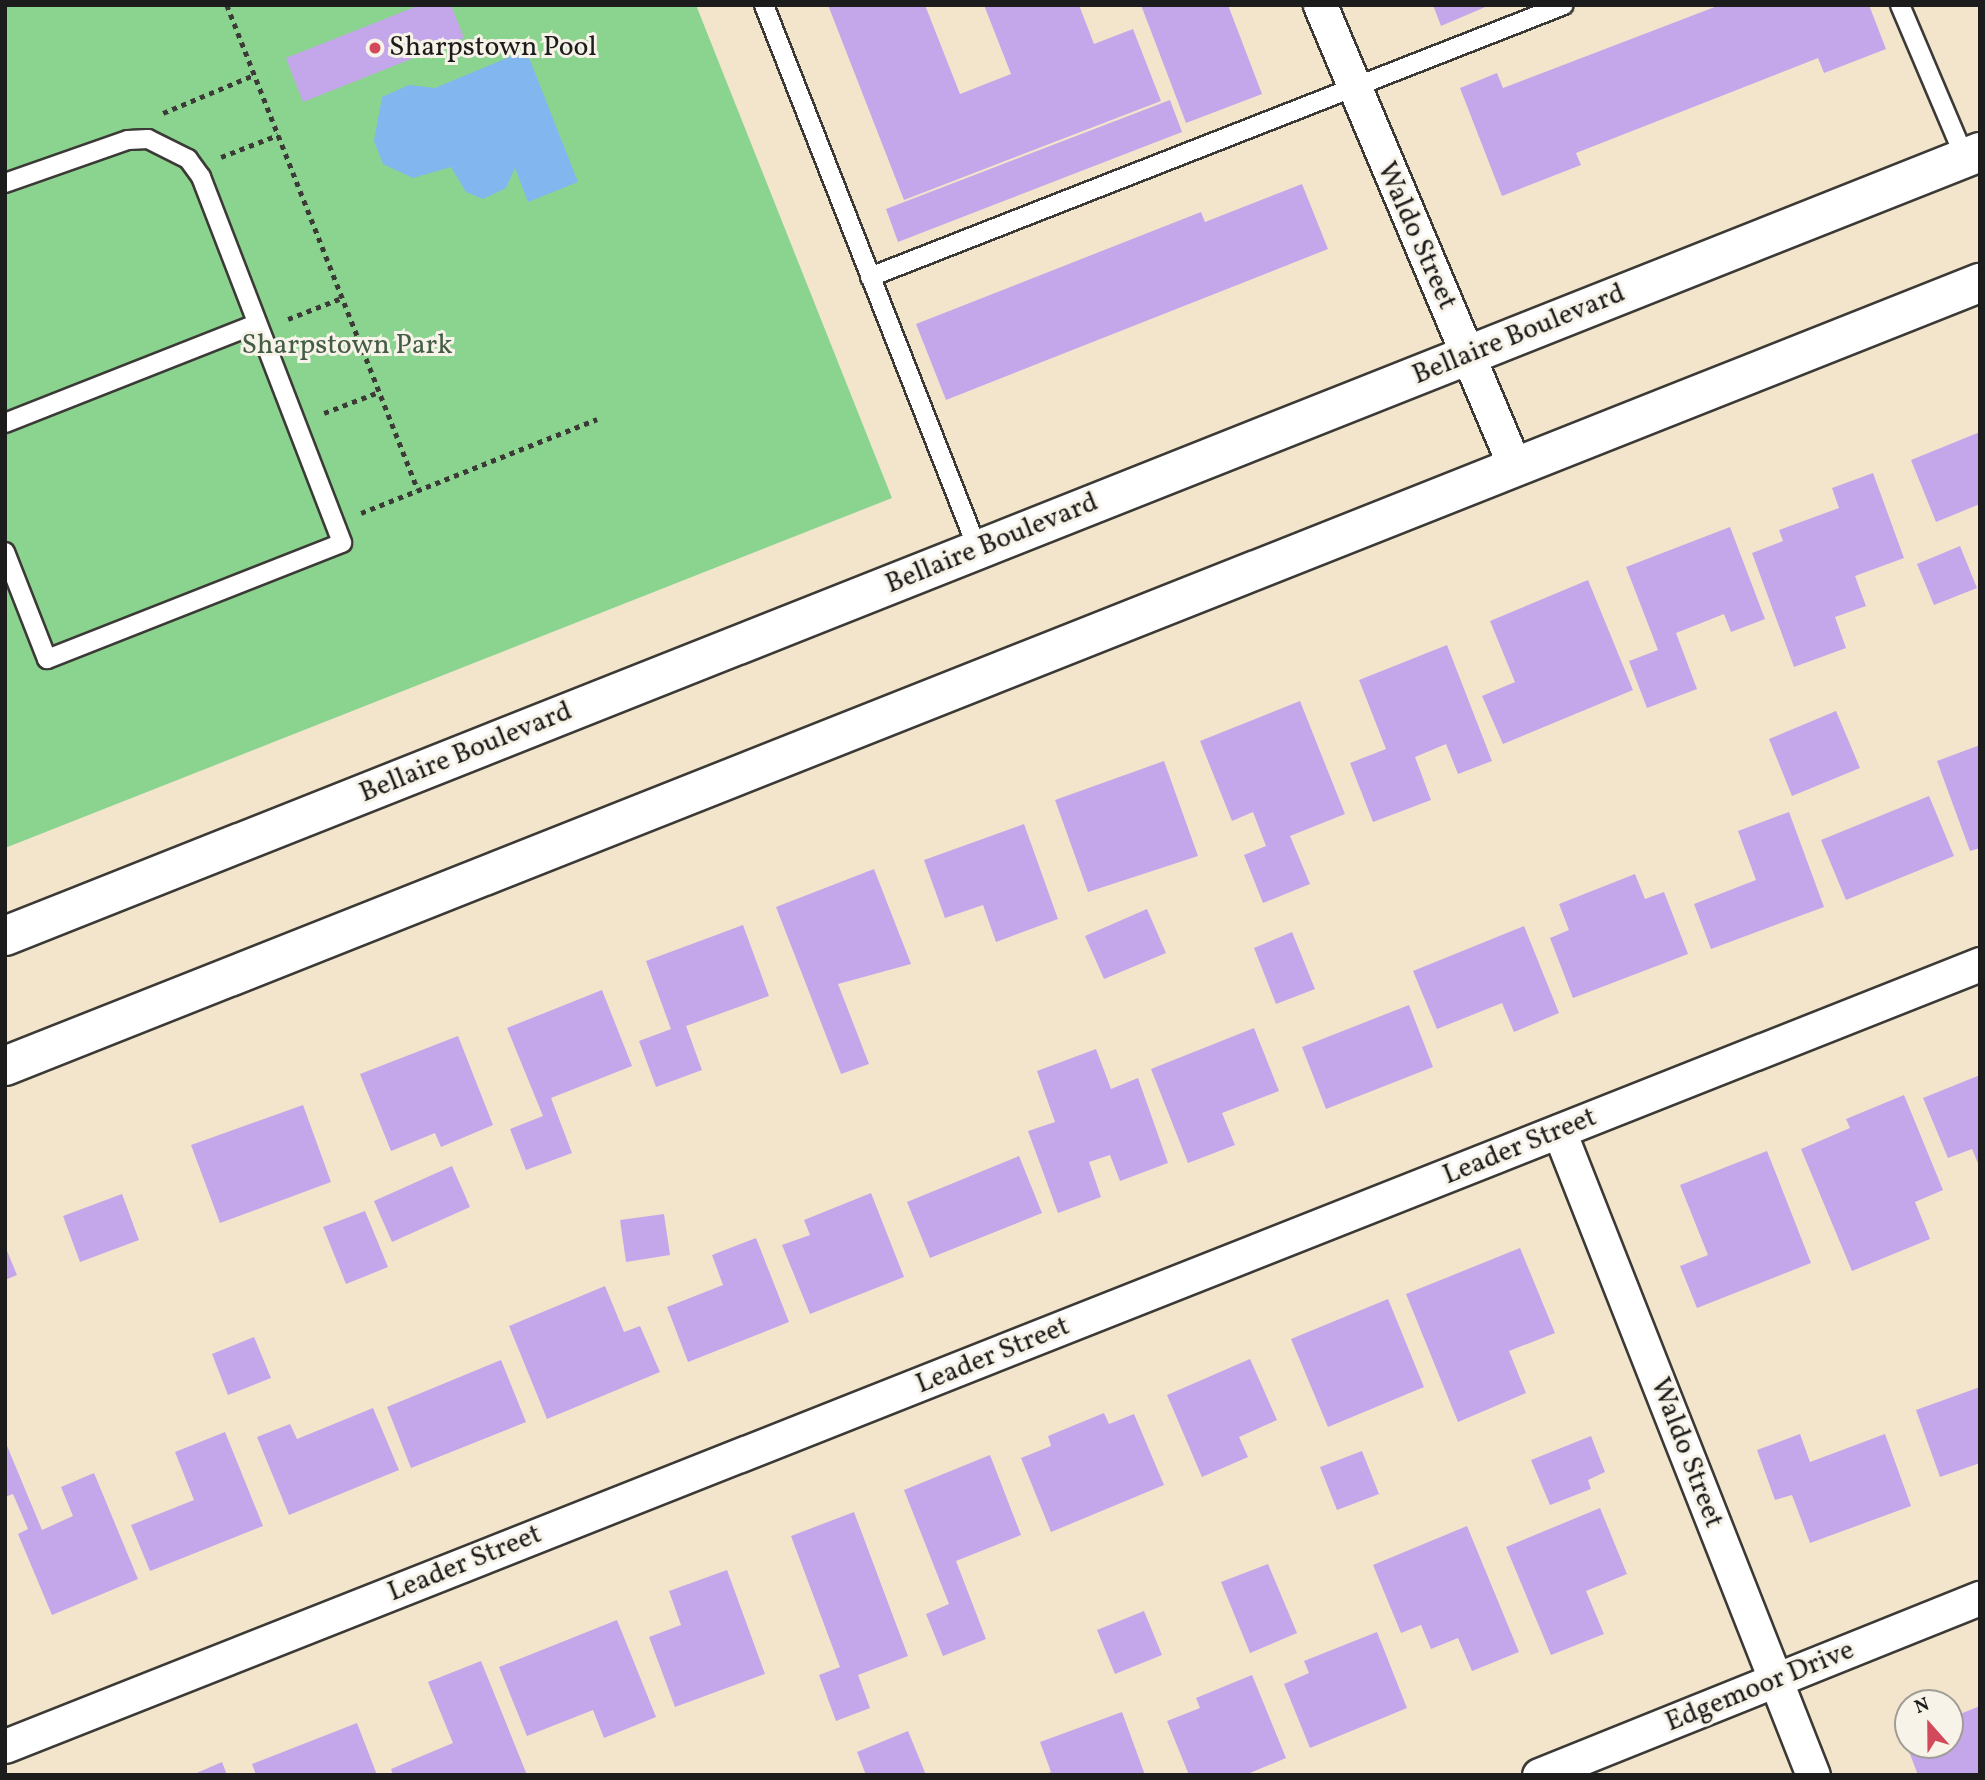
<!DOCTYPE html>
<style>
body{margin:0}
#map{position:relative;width:1985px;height:1780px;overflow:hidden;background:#f2e5cb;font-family:Vollkorn,serif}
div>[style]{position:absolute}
.green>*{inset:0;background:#8bd490}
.water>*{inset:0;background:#81b6ef}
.building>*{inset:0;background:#c4a7ea}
.path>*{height:4.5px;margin-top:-2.25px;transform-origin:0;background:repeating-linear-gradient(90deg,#3c3a36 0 5px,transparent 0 10px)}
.roads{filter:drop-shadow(2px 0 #3c3a36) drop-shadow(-2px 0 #3c3a36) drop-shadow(0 2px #3c3a36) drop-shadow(0 -2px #3c3a36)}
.lane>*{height:18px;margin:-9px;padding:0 9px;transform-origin:9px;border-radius:9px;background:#fff}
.street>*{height:33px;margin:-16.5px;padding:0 16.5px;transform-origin:16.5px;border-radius:16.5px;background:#fff}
.primary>*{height:38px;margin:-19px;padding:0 19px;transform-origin:19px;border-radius:19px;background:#fff}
.dots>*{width:19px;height:19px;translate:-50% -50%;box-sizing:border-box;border:4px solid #f7f3e8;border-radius:50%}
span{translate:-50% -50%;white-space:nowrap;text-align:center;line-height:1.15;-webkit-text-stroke:6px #f7f3e8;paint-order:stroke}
.poi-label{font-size:28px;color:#1c1c1c}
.left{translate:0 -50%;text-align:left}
.street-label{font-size:28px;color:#1c1c1c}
.park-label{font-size:28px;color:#435c45}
.frame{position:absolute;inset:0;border:7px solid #1c1c1c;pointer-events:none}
.north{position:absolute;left:1894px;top:1689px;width:70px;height:70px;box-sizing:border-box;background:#f7f3e8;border:2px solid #9f9d96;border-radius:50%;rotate:339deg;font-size:19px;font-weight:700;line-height:28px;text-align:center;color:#1c1c1c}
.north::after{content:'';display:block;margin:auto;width:24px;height:32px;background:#d1495b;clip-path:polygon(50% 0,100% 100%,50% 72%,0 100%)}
</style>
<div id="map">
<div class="green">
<div style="clip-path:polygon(5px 5px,696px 5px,892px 498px,5px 848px)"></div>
</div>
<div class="water">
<div style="clip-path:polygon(526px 50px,578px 182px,528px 202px,515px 168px,506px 188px,483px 199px,466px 192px,451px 167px,413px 178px,383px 164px,374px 141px,382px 97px,409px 85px,435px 88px)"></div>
</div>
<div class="building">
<div style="clip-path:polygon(420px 5px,451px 5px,464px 38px,303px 102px,286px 58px)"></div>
<div style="clip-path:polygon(828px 5px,925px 5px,960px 94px,1011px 74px,984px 5px,1079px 5px,1094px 44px,1133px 29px,1161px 101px,904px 200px)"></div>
<div style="clip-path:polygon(1141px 5px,1228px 5px,1262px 94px,1186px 123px)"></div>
<div style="clip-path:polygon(1433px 5px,1490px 5px,1441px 26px)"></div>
<div style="clip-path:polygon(1720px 5px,1869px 5px,1886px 49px,1824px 73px,1818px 58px,1576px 153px,1581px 165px,1502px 196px,1460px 88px,1497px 73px,1503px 88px)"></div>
<div style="clip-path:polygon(1170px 100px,1182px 132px,898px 242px,886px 209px)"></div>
<div style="clip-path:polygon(1302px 184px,1328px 249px,946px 400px,916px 324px,1201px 212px,1205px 222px)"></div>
<div style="clip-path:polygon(1980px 432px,1980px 504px,1936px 522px,1911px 460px)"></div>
<div style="clip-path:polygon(1873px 473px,1904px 558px,1855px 576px,1866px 606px,1835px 617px,1846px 648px,1794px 667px,1752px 553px,1783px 541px,1779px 530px,1839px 508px,1832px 488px)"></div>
<div style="clip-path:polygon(1730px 527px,1765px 619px,1731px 632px,1724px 614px,1676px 633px,1697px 689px,1647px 708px,1629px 661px,1658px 650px,1626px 567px)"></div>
<div style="clip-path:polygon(1960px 546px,1977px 588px,1934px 605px,1917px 564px)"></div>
<div style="clip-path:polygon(1588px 580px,1633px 690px,1503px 744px,1482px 696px,1515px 682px,1490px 621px)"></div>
<div style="clip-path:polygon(1447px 645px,1492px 761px,1458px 774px,1446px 744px,1415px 757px,1431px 800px,1373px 822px,1350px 763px,1386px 749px,1359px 680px)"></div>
<div style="clip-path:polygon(1300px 701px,1345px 814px,1290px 836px,1310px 884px,1263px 903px,1244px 855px,1266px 846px,1253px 812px,1232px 821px,1200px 741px)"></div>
<div style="clip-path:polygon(1836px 711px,1860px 768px,1792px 796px,1769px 739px)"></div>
<div style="clip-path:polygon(1980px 745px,1980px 848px,1970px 851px,1937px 761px)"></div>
<div style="clip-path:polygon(1164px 761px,1198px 856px,1088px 892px,1055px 800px)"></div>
<div style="clip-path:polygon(1929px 796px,1954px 856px,1846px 900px,1821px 840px)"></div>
<div style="clip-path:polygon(1789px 812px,1824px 907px,1711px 949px,1694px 904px,1756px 880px,1738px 831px)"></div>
<div style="clip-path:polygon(1024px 824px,1058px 919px,996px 942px,983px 905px,945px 918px,924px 860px)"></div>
<div style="clip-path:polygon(874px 869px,911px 964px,838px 984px,869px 1064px,841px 1074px,776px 907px)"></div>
<div style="clip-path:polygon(1635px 874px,1645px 899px,1664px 892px,1688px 954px,1573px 998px,1550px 938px,1569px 930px,1559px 904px)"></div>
<div style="clip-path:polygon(1147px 909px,1166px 953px,1104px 979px,1085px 936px)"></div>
<div style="clip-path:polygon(743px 925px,769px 996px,686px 1026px,702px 1070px,656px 1087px,639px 1041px,671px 1029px,646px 961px)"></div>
<div style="clip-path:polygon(1524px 926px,1559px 1013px,1514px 1032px,1502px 1003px,1437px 1029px,1413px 971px)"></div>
<div style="clip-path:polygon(1292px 932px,1315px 989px,1276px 1004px,1254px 948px)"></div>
<div style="clip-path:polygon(602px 990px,632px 1066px,551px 1098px,572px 1153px,526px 1170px,510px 1129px,543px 1116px,507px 1028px)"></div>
<div style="clip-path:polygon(1409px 1005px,1433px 1067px,1326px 1109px,1302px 1047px)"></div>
<div style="clip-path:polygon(1254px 1028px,1279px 1091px,1222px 1113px,1235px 1145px,1188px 1163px,1151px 1069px)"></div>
<div style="clip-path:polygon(458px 1036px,493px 1125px,441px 1147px,435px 1133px,391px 1151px,360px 1074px)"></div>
<div style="clip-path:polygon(1096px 1049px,1111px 1089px,1138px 1078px,1168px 1163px,1120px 1181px,1110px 1155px,1089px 1162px,1101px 1197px,1058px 1213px,1028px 1131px,1055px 1122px,1037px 1071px)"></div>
<div style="clip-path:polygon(1980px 1075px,1980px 1168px,1972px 1149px,1948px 1158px,1923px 1098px)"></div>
<div style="clip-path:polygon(1904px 1095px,1943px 1190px,1915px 1202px,1930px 1239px,1852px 1271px,1801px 1149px,1850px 1128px,1846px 1119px)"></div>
<div style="clip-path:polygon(303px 1105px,331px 1182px,220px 1223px,191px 1145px)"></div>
<div style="clip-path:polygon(1767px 1151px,1811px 1263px,1697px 1308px,1680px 1266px,1708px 1255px,1680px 1185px)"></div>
<div style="clip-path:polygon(1019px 1156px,1042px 1213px,930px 1258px,907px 1202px)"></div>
<div style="clip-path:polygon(452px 1166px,470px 1207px,392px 1242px,374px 1201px)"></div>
<div style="clip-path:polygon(871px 1193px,904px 1277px,810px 1314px,782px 1245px,810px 1235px,804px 1220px)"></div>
<div style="clip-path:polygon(122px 1194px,139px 1240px,80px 1262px,63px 1216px)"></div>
<div style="clip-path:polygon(365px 1211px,388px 1267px,346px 1284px,323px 1227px)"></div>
<div style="clip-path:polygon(664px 1214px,670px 1255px,626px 1262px,620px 1220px)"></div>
<div style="clip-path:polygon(756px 1238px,789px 1322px,688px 1362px,667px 1307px,723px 1285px,712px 1255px)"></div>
<div style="clip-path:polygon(5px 1246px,17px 1275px,5px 1280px)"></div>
<div style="clip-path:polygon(1520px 1248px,1555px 1333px,1509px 1351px,1526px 1393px,1458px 1422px,1406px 1294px)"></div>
<div style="clip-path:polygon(605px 1286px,624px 1332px,640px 1326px,660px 1372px,547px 1419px,509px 1326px)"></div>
<div style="clip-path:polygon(1388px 1299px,1424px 1387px,1328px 1427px,1291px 1339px)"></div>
<div style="clip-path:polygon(254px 1337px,271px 1378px,228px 1395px,212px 1354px)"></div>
<div style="clip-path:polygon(1250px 1359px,1277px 1420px,1239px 1437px,1248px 1457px,1202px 1477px,1167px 1395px)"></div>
<div style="clip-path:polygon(501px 1360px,526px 1422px,411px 1468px,387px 1407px)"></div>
<div style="clip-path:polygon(1980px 1387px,1980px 1463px,1940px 1477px,1916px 1410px)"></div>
<div style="clip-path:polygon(373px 1408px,399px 1470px,289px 1515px,257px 1437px,290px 1424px,297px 1439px)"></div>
<div style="clip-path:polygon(1104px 1413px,1109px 1424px,1134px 1414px,1164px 1485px,1051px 1532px,1021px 1458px,1051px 1446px,1048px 1436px)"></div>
<div style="clip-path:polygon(225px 1432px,263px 1526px,150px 1571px,131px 1525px,194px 1500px,175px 1452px)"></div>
<div style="clip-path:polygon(1800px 1434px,1810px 1462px,1885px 1434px,1911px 1506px,1810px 1543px,1792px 1495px,1775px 1500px,1757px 1450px)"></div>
<div style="clip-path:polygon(1591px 1436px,1605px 1472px,1588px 1480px,1591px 1489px,1550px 1505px,1531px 1460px)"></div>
<div style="clip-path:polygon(5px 1441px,42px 1530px,73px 1516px,61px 1487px,94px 1473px,138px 1579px,52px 1615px,18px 1534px,28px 1529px,13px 1494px,5px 1497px)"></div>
<div style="clip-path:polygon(1362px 1451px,1379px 1494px,1337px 1510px,1320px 1467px)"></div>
<div style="clip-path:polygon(990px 1455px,1021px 1535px,956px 1561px,986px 1639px,943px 1656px,926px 1614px,949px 1604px,904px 1490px)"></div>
<div style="clip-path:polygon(1600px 1508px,1627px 1574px,1586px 1591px,1604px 1634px,1551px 1655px,1506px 1547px)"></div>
<div style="clip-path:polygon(854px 1512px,908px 1656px,858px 1675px,870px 1708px,836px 1721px,819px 1675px,840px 1667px,791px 1536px)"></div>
<div style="clip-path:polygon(1467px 1526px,1519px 1652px,1472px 1671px,1458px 1638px,1431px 1649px,1421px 1625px,1401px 1633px,1373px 1565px)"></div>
<div style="clip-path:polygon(1268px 1564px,1297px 1633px,1250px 1653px,1221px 1582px)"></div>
<div style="clip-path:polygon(727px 1570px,765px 1674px,675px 1707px,649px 1637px,681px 1625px,669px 1591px)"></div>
<div style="clip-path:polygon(1144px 1611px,1162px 1655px,1115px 1674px,1097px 1630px)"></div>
<div style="clip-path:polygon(617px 1620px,656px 1717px,604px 1738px,593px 1710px,527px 1736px,499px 1667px)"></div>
<div style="clip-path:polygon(1377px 1632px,1407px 1708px,1310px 1748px,1284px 1684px,1309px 1673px,1304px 1661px)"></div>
<div style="clip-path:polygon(481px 1661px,527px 1775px,393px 1775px,391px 1769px,453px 1743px,428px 1682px)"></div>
<div style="clip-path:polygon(1252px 1675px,1286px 1758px,1245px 1775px,1189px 1775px,1167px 1721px,1200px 1708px,1196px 1698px)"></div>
<div style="clip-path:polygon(1980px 1706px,1980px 1775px,1918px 1775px,1903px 1736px,1908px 1734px,1908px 1745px,1950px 1745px,1950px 1718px)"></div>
<div style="clip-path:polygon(1122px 1712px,1145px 1775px,1043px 1775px,1051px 1772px,1040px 1742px)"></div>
<div style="clip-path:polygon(357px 1723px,377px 1775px,256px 1775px,252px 1764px)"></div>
<div style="clip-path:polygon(908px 1731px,926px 1775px,866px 1775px,857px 1752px)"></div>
<div style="clip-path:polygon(222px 1762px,227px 1775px,192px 1775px)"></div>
</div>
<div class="path">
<div style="left:227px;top:5px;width:521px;rotate:68.5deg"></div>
<div style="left:163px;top:113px;width:99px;rotate:-22.7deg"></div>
<div style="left:221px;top:157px;width:61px;rotate:-21.1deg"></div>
<div style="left:288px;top:319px;width:58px;rotate:-21.3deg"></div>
<div style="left:324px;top:413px;width:59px;rotate:-20.9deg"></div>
<div style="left:361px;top:513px;width:254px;rotate:-21.7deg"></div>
</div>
<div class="roads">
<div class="lane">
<div style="left:764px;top:5px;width:586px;rotate:68.56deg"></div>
<div style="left:1900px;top:5px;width:166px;rotate:67deg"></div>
<div style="left:5px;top:183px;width:130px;rotate:-19.3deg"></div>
<div style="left:128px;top:140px;width:20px;rotate:-3deg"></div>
<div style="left:148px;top:139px;width:45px;rotate:26.6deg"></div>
<div style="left:188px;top:159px;width:22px;rotate:54deg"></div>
<div style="left:201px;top:177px;width:392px;rotate:68.9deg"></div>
<div style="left:342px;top:543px;width:317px;rotate:158.5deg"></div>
<div style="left:47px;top:659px;width:115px;rotate:-111.4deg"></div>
<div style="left:870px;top:277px;width:745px;rotate:-21.4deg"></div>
<div style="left:5px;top:423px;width:270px;rotate:-21.5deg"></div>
</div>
<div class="street">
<div style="left:1320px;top:5px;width:501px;rotate:67.12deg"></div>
<div style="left:1559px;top:1131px;width:692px;rotate:68.48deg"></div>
<div style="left:5px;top:1746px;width:2124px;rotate:-21.6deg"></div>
<div style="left:1539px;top:1775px;width:475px;rotate:-21.9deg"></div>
</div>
<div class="primary">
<div style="left:5px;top:936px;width:2125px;rotate:-21.65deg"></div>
<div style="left:5px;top:1066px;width:2125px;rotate:-21.63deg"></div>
</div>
</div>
<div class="dots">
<div style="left:375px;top:48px;background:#d1495b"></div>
</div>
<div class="poi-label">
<span class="left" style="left:389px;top:48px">Sharpstown Pool</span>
</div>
<div class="street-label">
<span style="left:1416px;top:236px;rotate:66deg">Waldo Street</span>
<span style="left:1519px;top:335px;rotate:-22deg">Bellaire Boulevard</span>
<span style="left:992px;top:544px;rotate:-22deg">Bellaire Boulevard</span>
<span style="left:466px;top:753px;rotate:-22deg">Bellaire Boulevard</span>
<span style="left:1520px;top:1147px;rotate:-22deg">Leader Street</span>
<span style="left:993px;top:1356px;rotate:-22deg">Leader Street</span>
<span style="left:1686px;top:1453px;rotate:69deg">Waldo Street</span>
<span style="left:465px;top:1564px;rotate:-22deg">Leader Street</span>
<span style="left:1760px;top:1687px;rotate:-22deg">Edgemoor Drive</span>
</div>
<div class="park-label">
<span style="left:347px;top:346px">Sharpstown Park</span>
</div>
<div class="frame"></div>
<div class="north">N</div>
</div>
